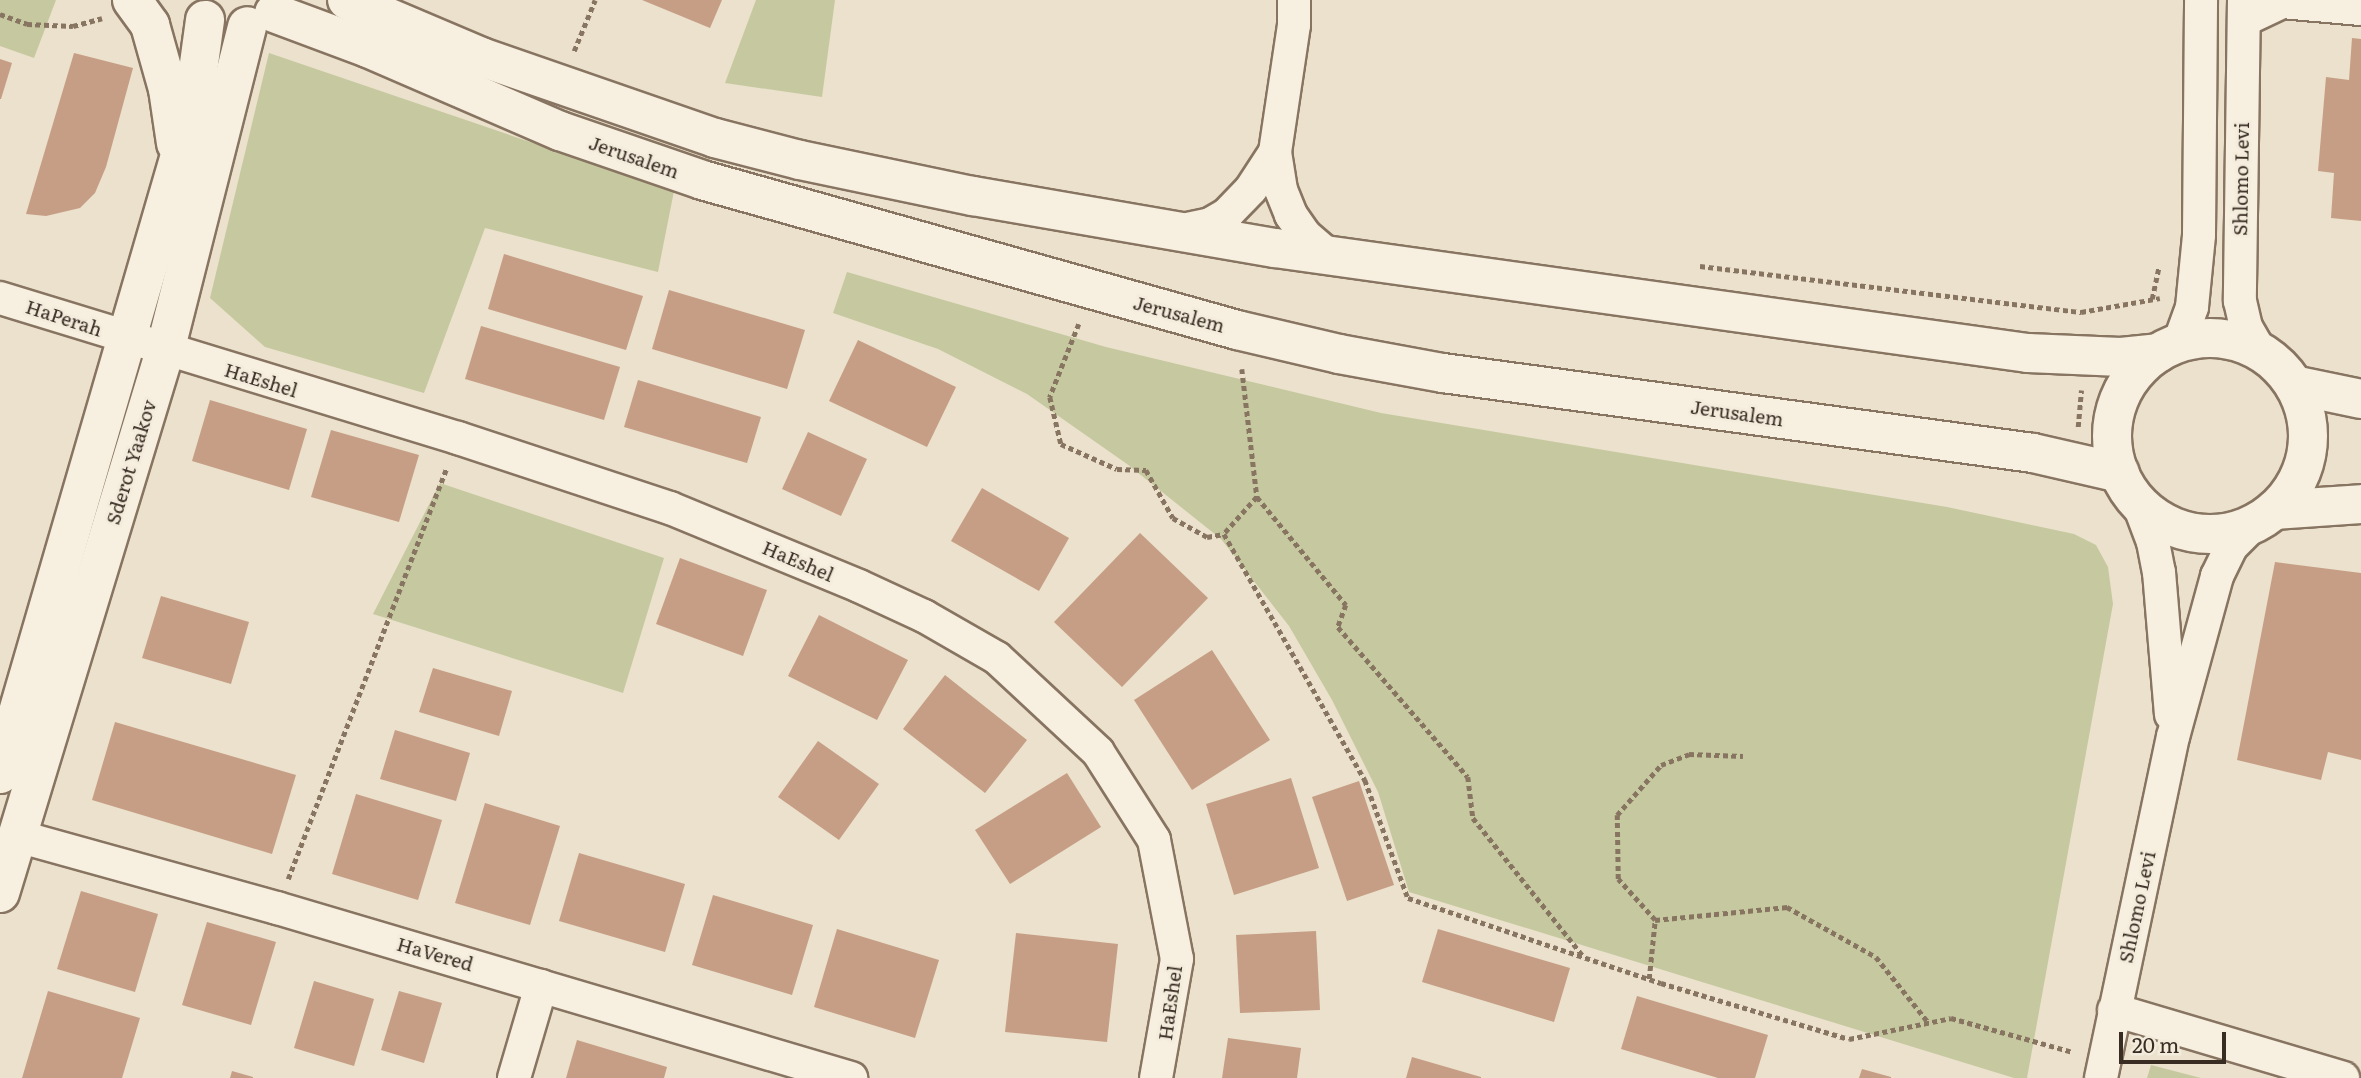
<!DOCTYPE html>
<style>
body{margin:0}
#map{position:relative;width:2361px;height:1078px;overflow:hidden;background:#ebe1cc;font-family:Literata,serif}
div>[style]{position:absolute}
.green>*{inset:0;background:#c6c9a0}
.building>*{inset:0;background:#c69e85}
.path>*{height:4.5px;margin-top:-2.25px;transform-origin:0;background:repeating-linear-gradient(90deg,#877461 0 5px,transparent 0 8.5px)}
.roads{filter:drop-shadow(2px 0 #877461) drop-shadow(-2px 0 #877461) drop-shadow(0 2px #877461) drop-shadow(0 -2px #877461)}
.minor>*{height:32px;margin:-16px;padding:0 16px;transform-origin:16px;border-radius:16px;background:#f7efdf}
.tertiary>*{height:38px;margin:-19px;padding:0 19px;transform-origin:19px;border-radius:19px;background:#f7efdf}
.tertiary>.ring{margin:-19px;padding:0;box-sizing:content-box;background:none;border:38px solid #f7efdf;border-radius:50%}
span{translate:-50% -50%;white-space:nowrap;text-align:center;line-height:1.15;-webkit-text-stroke:5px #f3ebdb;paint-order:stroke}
.street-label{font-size:19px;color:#392d23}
.scale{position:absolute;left:2119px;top:1032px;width:107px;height:32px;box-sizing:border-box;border:4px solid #392d23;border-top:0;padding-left:9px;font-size:21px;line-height:24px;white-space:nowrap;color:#392d23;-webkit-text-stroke:5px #f3ebdb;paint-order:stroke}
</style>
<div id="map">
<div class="green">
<div style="clip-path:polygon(0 0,56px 0,34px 58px,0 46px)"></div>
<div style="clip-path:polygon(756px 0,835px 0,822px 97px,725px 83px)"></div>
<div style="clip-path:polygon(269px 53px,674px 191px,658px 272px,485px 228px,424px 393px,265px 347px,210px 298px)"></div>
<div style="clip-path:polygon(847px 272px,1106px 347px,1381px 413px,1947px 507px,2074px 534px,2096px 545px,2108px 567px,2113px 604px,2027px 1078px,2014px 1078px,1409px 892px,1378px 792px,1332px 700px,1289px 626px,1221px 539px,1127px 464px,1027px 394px,938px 349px,833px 313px)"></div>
<div style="clip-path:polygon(440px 483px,664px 558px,623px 693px,373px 614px)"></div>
<div style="clip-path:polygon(2151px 1065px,2201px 1078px,2147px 1078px)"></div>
</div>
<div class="building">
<div style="clip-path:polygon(642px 0,722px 0,710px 28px)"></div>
<div style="clip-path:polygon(2352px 38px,2361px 39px,2361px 221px,2331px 218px,2334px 173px,2318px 171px,2326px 77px,2349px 80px)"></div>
<div style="clip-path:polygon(74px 53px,133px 68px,106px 167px,95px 193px,80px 208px,46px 216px,26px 214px)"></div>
<div style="clip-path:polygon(0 59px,12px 63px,1px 99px,0 99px)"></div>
<div style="clip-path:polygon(504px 254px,643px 296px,626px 350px,488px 309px)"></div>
<div style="clip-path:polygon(669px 290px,805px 330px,787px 389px,652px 349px)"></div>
<div style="clip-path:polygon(481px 326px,620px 367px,604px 420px,465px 379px)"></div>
<div style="clip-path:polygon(858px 340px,956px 387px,927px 447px,829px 401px)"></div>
<div style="clip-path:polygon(638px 380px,761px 417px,747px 463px,624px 427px)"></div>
<div style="clip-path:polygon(210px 400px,307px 429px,289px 490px,192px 461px)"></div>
<div style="clip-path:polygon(331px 430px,419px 455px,399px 522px,311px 497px)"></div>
<div style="clip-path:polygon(808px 432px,867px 459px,841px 516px,782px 489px)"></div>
<div style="clip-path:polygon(982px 488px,1069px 538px,1039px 591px,951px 541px)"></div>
<div style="clip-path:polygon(1140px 533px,1208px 598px,1122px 687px,1054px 622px)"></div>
<div style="clip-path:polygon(680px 558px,767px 590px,743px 656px,656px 624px)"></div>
<div style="clip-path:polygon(2275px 562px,2361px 573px,2361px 760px,2328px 752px,2321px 780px,2237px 760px)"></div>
<div style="clip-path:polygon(161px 596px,249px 622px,231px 684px,142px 658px)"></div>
<div style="clip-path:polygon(819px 615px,908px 660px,877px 720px,788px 676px)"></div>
<div style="clip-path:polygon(1212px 650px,1270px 740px,1192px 790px,1134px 700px)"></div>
<div style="clip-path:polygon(433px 668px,512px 691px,499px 736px,419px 712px)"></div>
<div style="clip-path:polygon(945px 675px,1027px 740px,985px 793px,903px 729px)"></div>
<div style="clip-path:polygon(115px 722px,296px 775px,272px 854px,92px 800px)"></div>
<div style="clip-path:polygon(395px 730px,470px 753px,456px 801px,380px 779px)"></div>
<div style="clip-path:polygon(818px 741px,879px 784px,839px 840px,778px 797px)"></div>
<div style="clip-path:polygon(1067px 773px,1101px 827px,1010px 884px,975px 830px)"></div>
<div style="clip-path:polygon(1291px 778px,1319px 868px,1234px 895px,1206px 804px)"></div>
<div style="clip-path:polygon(1359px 781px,1394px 885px,1347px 901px,1312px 797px)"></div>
<div style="clip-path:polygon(356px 794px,442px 820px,418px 900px,332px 874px)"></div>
<div style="clip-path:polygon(485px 803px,560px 826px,530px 925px,455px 903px)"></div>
<div style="clip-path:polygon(579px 853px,685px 884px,665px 952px,559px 921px)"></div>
<div style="clip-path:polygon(81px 891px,158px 914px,135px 992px,57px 969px)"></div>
<div style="clip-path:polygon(713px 895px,813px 925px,792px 995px,692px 965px)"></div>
<div style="clip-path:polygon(207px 922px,276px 942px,251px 1025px,182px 1005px)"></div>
<div style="clip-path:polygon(837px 929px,939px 960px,915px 1038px,814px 1007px)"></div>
<div style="clip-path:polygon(1438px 929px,1570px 968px,1554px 1022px,1422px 982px)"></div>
<div style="clip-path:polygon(1316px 931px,1320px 1010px,1240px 1013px,1236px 935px)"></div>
<div style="clip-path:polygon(1016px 933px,1118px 944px,1107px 1042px,1005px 1032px)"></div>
<div style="clip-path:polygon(314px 981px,374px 999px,354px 1066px,294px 1048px)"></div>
<div style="clip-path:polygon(48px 991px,140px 1018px,122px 1078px,22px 1078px)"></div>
<div style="clip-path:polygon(399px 991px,442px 1003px,424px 1063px,381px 1050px)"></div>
<div style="clip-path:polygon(1637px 996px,1768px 1035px,1755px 1078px,1718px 1078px,1621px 1049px)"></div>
<div style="clip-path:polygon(1228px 1038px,1301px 1048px,1297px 1078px,1222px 1078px)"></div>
<div style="clip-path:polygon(577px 1040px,667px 1067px,664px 1078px,566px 1078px)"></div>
<div style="clip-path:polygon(1412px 1057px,1481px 1077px,1481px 1078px,1406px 1078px)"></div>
<div style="clip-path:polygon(1862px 1069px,1891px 1077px,1891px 1078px,1859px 1078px)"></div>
<div style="clip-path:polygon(232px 1071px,253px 1077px,253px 1078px,230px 1078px)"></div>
</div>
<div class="path">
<div style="left:0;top:14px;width:29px;rotate:20deg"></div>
<div style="left:27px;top:24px;width:46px;rotate:2.5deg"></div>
<div style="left:73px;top:26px;width:30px;rotate:-15deg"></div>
<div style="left:574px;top:51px;width:55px;rotate:-67.6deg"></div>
<div style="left:1700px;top:266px;width:384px;rotate:6.9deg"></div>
<div style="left:2081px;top:312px;width:80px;rotate:-10deg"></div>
<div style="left:2152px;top:299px;width:33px;rotate:-78deg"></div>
<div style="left:1079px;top:324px;width:79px;rotate:111.7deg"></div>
<div style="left:1050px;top:397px;width:48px;rotate:76.8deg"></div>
<div style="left:1061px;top:444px;width:61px;rotate:24.1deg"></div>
<div style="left:1117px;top:469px;width:29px;rotate:2deg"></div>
<div style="left:1146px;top:470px;width:55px;rotate:60.6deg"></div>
<div style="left:1173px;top:518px;width:39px;rotate:29deg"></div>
<div style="left:1207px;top:537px;width:17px;rotate:-10deg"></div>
<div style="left:1242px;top:369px;width:129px;rotate:83.3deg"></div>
<div style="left:1257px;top:497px;width:140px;rotate:50.5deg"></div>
<div style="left:1346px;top:605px;width:23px;rotate:110deg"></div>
<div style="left:1338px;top:627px;width:198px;rotate:49.1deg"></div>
<div style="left:1468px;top:777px;width:41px;rotate:83deg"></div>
<div style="left:1473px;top:818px;width:176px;rotate:51.4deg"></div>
<div style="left:2078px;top:427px;width:37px;rotate:-85deg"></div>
<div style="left:1257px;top:497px;width:50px;rotate:131.7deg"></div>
<div style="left:1224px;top:534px;width:284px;rotate:60.2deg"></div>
<div style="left:1365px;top:780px;width:126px;rotate:70deg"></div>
<div style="left:1408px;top:898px;width:267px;rotate:18.6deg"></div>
<div style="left:1661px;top:983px;width:196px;rotate:16.6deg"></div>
<div style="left:1849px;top:1039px;width:104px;rotate:-11.6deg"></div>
<div style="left:1951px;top:1018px;width:127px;rotate:15.6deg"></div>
<div style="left:288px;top:879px;width:439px;rotate:-68.9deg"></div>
<div style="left:1655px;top:920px;width:55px;rotate:-132.1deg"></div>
<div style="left:1618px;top:879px;width:64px;rotate:-90.9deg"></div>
<div style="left:1617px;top:815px;width:67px;rotate:-48.7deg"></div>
<div style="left:1661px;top:765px;width:30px;rotate:-21deg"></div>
<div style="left:1689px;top:754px;width:54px;rotate:2.1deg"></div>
<div style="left:1649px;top:979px;width:59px;rotate:-84.2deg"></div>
<div style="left:1655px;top:920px;width:133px;rotate:-5.6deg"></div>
<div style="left:1787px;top:907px;width:102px;rotate:29.3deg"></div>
<div style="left:1876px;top:957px;width:83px;rotate:51.3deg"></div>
</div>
<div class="roads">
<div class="minor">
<div style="left:1294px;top:0;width:25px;rotate:90deg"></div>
<div style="left:1294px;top:25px;width:128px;rotate:98.5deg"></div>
<div style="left:1275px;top:152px;width:38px;rotate:81deg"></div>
<div style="left:1281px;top:190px;width:27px;rotate:68deg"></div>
<div style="left:1291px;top:215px;width:24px;rotate:55deg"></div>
<div style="left:1305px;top:235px;width:30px;rotate:41deg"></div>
<div style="left:2244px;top:0;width:301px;rotate:90.8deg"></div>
<div style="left:2240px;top:301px;width:27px;rotate:77deg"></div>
<div style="left:2246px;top:327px;width:30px;rotate:60deg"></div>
<div style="left:2244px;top:20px;width:42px;rotate:-25.3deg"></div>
<div style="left:2282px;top:2px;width:79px;rotate:5.1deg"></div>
<div style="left:1178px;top:231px;width:33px;rotate:-12deg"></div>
<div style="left:1210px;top:224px;width:20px;rotate:-30deg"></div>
<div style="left:1227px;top:214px;width:35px;rotate:-46deg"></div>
<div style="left:1251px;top:189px;width:44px;rotate:-57deg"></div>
<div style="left:0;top:298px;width:479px;rotate:17deg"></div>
<div style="left:458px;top:438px;width:223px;rotate:18.3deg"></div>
<div style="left:670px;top:508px;width:204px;rotate:22.4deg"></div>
<div style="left:859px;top:586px;width:72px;rotate:24.8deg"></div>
<div style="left:924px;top:616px;width:84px;rotate:29.9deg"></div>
<div style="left:997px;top:658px;width:138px;rotate:42.9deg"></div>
<div style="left:1098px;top:752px;width:104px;rotate:57.5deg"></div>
<div style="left:1154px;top:840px;width:121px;rotate:79.1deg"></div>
<div style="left:1177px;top:959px;width:121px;rotate:100deg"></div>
<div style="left:2179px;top:343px;width:38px;rotate:-70deg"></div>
<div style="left:2192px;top:307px;width:72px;rotate:-84.4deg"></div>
<div style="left:2199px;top:235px;width:235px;rotate:-89.5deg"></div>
<div style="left:2138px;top:502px;width:43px;rotate:69.4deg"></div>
<div style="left:2153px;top:542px;width:31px;rotate:79deg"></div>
<div style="left:2159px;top:572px;width:143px;rotate:85.2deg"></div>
<div style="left:17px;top:836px;width:270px;rotate:15.5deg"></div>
<div style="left:277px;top:908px;width:599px;rotate:16.5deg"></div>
<div style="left:2114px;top:1010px;width:239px;rotate:16.5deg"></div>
<div style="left:514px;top:1078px;width:96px;rotate:-73.6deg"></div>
<div style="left:2101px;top:1078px;width:349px;rotate:-78.1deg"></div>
<div style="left:2173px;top:737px;width:167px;rotate:-74.7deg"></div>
<div style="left:2217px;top:576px;width:32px;rotate:-64deg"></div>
<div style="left:2231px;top:547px;width:35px;rotate:-45deg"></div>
</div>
<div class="tertiary">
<div style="left:132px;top:0;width:31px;rotate:54deg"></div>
<div style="left:150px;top:25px;width:66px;rotate:74.3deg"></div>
<div style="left:168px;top:89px;width:55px;rotate:81.6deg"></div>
<div style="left:347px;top:0;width:146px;rotate:23deg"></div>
<div style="left:481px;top:57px;width:248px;rotate:19.1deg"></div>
<div style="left:715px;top:138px;width:88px;rotate:14.5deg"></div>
<div style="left:800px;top:160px;width:177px;rotate:11.8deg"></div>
<div style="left:973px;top:196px;width:306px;rotate:9.8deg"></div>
<div style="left:1275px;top:248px;width:760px;rotate:7.94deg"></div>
<div style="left:2028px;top:353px;width:93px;rotate:2.5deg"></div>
<div style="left:2121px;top:357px;width:37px;rotate:-6deg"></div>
<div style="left:274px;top:13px;width:100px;rotate:20.4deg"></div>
<div style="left:368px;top:48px;width:209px;rotate:23.4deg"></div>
<div style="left:560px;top:131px;width:150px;rotate:19deg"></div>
<div style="left:702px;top:180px;width:556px;rotate:15.66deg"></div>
<div style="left:1237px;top:330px;width:105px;rotate:13.2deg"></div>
<div style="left:1339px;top:354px;width:106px;rotate:10.4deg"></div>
<div style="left:1443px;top:373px;width:595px;rotate:7.72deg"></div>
<div style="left:2033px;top:453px;width:89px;rotate:12.9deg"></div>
<div class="ring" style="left:2112px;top:338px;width:158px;height:158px"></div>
<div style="left:2294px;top:385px;width:68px;rotate:11.8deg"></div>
<div style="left:2274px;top:510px;width:87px;rotate:-3.9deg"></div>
<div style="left:0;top:774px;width:687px;rotate:-73.78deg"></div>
<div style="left:192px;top:114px;width:95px;rotate:-82.1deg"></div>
<div style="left:0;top:893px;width:567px;rotate:-73.07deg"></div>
<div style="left:165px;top:351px;width:335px;rotate:-75.8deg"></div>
</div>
</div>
<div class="street-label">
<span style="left:634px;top:157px;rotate:19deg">Jerusalem</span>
<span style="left:2241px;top:179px;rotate:-89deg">Shlomo Levi</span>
<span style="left:1179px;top:314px;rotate:15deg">Jerusalem</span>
<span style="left:64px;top:318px;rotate:18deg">HaPerah</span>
<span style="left:261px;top:380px;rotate:17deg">HaEshel</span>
<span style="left:1737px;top:413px;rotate:8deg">Jerusalem</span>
<span style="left:131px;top:462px;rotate:-73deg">Sderot Yaakov</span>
<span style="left:798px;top:561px;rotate:23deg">HaEshel</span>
<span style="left:2137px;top:907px;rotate:-78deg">Shlomo Levi</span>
<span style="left:435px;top:954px;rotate:16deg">HaVered</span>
<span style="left:1170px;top:1003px;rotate:-82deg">HaEshel</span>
</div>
<div class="scale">20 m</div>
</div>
